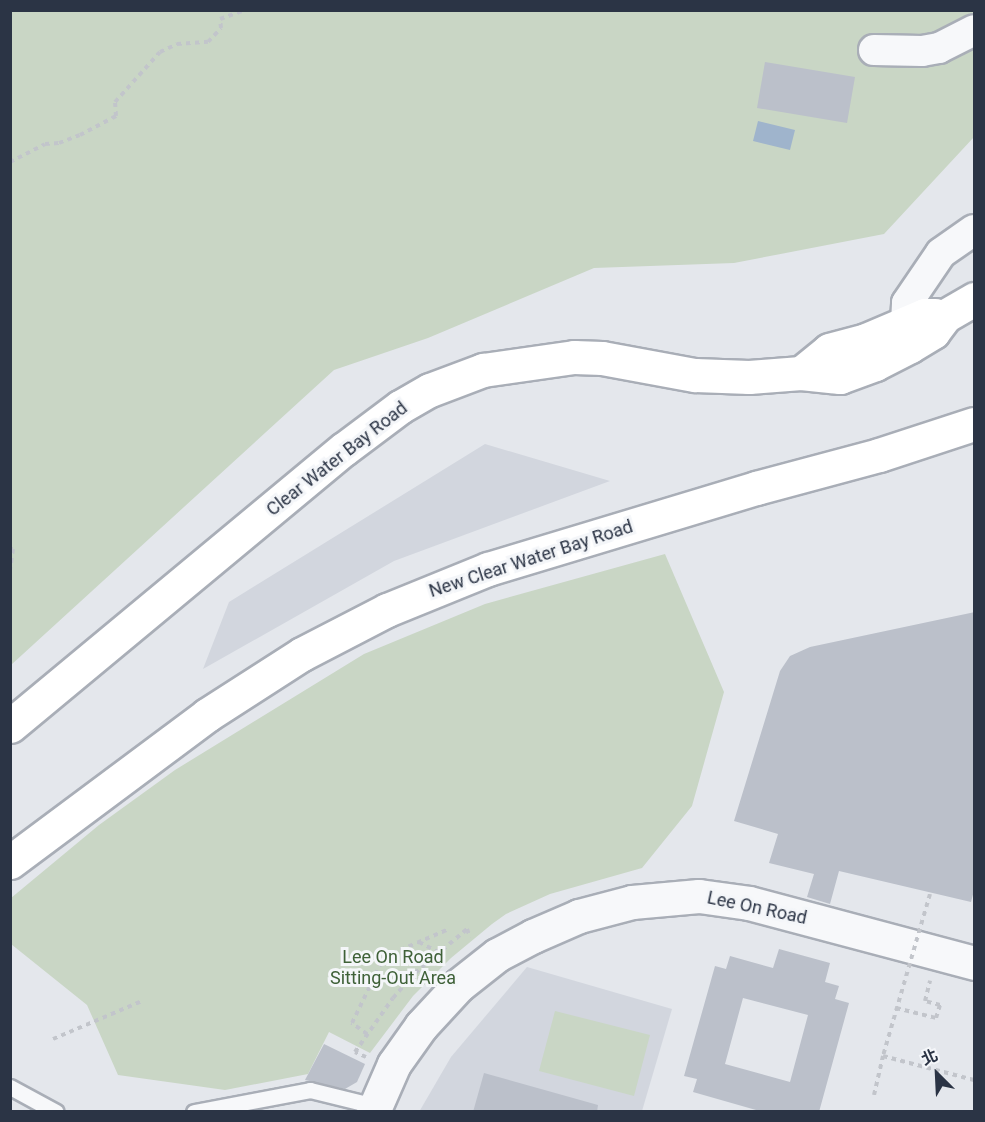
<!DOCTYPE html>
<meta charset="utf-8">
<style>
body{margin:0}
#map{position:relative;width:985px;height:1122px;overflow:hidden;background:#e4e7ec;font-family:Roboto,"Noto Sans TC",sans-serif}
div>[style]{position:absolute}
.built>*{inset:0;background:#d2d6de}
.green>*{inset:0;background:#c9d6c5}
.water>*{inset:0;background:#9fb4cc}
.building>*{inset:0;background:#bbc0ca}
.path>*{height:4px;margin-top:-2px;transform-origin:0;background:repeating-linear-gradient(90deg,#c2c5cb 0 4.5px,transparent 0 9px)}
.roads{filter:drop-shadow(2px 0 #a9aeb7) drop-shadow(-2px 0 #a9aeb7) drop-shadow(0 2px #a9aeb7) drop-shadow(0 -2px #a9aeb7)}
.service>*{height:15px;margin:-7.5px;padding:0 7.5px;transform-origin:7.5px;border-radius:7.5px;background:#f7f8fa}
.minor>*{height:30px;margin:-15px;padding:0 15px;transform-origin:15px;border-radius:15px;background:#f7f8fa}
.tertiary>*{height:33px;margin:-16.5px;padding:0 16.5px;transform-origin:16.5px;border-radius:16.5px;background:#f7f8fa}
.secondary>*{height:33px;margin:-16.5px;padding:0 16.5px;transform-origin:16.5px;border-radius:16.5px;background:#fff}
.primary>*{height:33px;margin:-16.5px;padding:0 16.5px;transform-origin:16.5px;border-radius:16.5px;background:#fff}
.path-bridge>*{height:4px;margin-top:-2px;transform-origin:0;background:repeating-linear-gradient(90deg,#c2c5cb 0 4.5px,transparent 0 9px)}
span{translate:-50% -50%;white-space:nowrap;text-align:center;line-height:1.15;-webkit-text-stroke:6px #f4f6f9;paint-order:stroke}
.street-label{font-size:18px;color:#2b3445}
.park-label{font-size:18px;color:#3f6138}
.frame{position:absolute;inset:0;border:12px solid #2b3445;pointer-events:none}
.north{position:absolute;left:907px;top:1044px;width:60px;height:60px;-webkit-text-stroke:4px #f4f6f9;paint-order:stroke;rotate:336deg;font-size:16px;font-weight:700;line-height:24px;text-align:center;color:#2b3445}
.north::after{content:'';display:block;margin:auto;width:21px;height:27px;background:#2b3445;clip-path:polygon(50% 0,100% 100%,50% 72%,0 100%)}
</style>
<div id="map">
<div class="built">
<div style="clip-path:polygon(485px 444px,610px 481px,394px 561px,203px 669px,229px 602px)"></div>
<div style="clip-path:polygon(527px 967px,672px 1009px,642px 1111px,419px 1112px,451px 1057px)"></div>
</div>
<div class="green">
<div style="clip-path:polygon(11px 11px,974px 11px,974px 137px,884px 234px,734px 263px,594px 268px,428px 338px,334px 370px,11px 665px)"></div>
<div style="clip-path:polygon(665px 554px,724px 692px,692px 806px,642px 868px,550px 894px,506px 914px,492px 924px,451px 958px,413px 996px,370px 1053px,329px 1032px,308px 1074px,225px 1090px,118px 1075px,87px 1005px,11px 944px,11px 898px,99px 825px,175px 770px,364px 654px,485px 604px)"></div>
<div style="clip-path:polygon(555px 1011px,650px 1035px,634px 1096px,539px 1071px)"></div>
</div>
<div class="water">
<div style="clip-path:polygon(758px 121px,795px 130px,790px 150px,753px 141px)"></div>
</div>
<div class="building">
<div style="clip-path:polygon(765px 62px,855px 77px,847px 123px,757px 108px)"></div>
<div style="clip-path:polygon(975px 612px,975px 887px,971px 902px,839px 871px,830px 904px,807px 897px,814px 874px,769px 863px,778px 834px,734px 821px,780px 671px,790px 656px,810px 647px)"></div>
<div style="clip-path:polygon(evenodd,779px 949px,830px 963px,825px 982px,839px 986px,835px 999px,849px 1003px,819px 1112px,763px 1112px,693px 1092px,697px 1079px,684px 1076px,715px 966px,726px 969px,730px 956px,773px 968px,779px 949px,743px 998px,808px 1015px,790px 1082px,725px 1064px,743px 998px)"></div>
<div style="clip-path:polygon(324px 1044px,365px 1064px,357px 1082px,345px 1089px,305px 1080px)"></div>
<div style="clip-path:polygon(484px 1073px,598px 1105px,597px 1112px,473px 1112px)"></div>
</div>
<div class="path">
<div style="left:10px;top:162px;width:39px;rotate:-27deg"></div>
<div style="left:45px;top:144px;width:14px;rotate:-4deg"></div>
<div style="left:59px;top:143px;width:22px;rotate:-21deg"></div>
<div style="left:80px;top:135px;width:41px;rotate:-27.8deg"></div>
<div style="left:116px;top:116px;width:14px;rotate:-94deg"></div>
<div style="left:115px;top:102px;width:67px;rotate:-48deg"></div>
<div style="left:160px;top:52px;width:19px;rotate:-25deg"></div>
<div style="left:177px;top:44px;width:31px;rotate:-4deg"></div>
<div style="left:208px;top:42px;width:19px;rotate:-47deg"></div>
<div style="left:221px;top:28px;width:9px;rotate:-96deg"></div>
<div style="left:220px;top:19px;width:27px;rotate:-20deg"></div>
<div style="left:10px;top:549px;width:3px"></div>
<div style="left:13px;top:549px;width:21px;rotate:98deg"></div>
<div style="left:419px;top:942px;width:21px;rotate:28deg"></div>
<div style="left:896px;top:1008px;width:41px;rotate:14deg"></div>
<div style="left:936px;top:1018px;width:14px;rotate:-73deg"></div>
<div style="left:940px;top:1005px;width:16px;rotate:-165deg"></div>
<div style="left:925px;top:1001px;width:21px;rotate:-76deg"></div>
<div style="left:367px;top:1034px;width:19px;rotate:-144deg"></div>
<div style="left:352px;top:1023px;width:73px;rotate:-64.1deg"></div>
<div style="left:384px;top:957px;width:71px;rotate:-23.3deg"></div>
<div style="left:53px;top:1039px;width:97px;rotate:-23.1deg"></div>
<div style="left:366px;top:1057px;width:12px;rotate:-156deg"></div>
<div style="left:355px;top:1052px;width:66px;rotate:-54.9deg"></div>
<div style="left:393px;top:998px;width:33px;rotate:-49deg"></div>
<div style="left:415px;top:973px;width:68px;rotate:-40.2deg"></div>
<div style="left:467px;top:929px;width:9px;rotate:69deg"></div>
<div style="left:874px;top:1095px;width:40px;rotate:-77deg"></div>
</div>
<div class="roads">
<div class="service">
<div style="left:10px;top:1087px;width:52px;rotate:28.5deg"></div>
<div style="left:194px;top:1112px;width:118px;rotate:-10.7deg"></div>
<div style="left:310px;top:1090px;width:67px;rotate:13.8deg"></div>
</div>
<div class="minor">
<div style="left:874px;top:50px;width:48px;rotate:1.2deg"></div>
<div style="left:922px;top:51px;width:17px;rotate:-10deg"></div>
<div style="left:939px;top:48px;width:39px;rotate:-27deg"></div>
<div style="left:910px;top:346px;width:23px;rotate:-100deg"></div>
<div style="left:906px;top:323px;width:20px;rotate:-87deg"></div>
<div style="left:907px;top:303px;width:60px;rotate:-55.8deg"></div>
<div style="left:941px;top:253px;width:40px;rotate:-34.9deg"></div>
</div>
<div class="tertiary">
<div style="left:373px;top:1112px;width:52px;rotate:-66.4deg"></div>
<div style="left:394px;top:1064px;width:47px;rotate:-54.6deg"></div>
<div style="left:421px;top:1026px;width:56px;rotate:-47.2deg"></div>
<div style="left:459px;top:985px;width:48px;rotate:-38.3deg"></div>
<div style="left:497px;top:955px;width:41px;rotate:-27.8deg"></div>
<div style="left:533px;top:936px;width:50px;rotate:-23.5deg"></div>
<div style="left:579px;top:916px;width:55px;rotate:-14.8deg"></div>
<div style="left:632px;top:902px;width:67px;rotate:-5.1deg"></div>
<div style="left:699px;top:896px;width:50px;rotate:8deg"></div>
<div style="left:749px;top:903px;width:233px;rotate:14.9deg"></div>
</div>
<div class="secondary">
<div style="left:801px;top:373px;width:36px;rotate:-39deg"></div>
<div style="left:829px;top:350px;width:38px;rotate:-15deg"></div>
<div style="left:866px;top:340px;width:64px;rotate:-23deg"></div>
<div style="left:925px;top:315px;width:10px"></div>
<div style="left:10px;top:726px;width:434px;rotate:-39.7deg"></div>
<div style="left:344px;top:449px;width:70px;rotate:-36.9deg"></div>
<div style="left:400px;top:407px;width:34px;rotate:-30deg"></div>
<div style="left:430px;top:390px;width:57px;rotate:-20.7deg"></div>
<div style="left:483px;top:370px;width:92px;rotate:-8.1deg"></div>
<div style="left:574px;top:357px;width:28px;rotate:2deg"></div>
<div style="left:602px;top:358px;width:95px;rotate:10.4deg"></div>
<div style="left:695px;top:375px;width:54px;rotate:2.1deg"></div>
<div style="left:749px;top:377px;width:52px;rotate:-4.4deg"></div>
<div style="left:801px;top:373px;width:39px;rotate:6deg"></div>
<div style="left:840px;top:377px;width:37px;rotate:-20deg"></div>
<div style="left:875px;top:364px;width:39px;rotate:-27deg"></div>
<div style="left:910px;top:346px;width:27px;rotate:-31deg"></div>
<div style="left:933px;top:332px;width:20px;rotate:-53deg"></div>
<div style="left:945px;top:316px;width:34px;rotate:-30deg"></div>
</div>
<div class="primary">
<div style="left:10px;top:862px;width:246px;rotate:-36.7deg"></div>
<div style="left:207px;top:715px;width:113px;rotate:-32.7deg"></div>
<div style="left:302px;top:654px;width:96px;rotate:-27.4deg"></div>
<div style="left:387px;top:610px;width:109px;rotate:-22.1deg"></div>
<div style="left:488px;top:569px;width:280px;rotate:-16.8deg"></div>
<div style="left:756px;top:488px;width:127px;rotate:-15deg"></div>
<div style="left:879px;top:455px;width:100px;rotate:-18.1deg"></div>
</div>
</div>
<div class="path-bridge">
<div style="left:930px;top:894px;width:169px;rotate:106.2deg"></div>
<div style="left:883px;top:1056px;width:94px;rotate:14.8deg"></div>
</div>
<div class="street-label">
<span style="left:337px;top:459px;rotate:-38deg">Clear Water Bay Road</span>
<span style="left:531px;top:559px;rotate:-18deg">New Clear Water Bay Road</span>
<span style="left:757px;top:908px;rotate:12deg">Lee On Road</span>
</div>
<div class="park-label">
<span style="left:393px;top:968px">Lee On Road<br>Sitting-Out Area</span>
</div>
<div class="frame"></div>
<div class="north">北</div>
</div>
